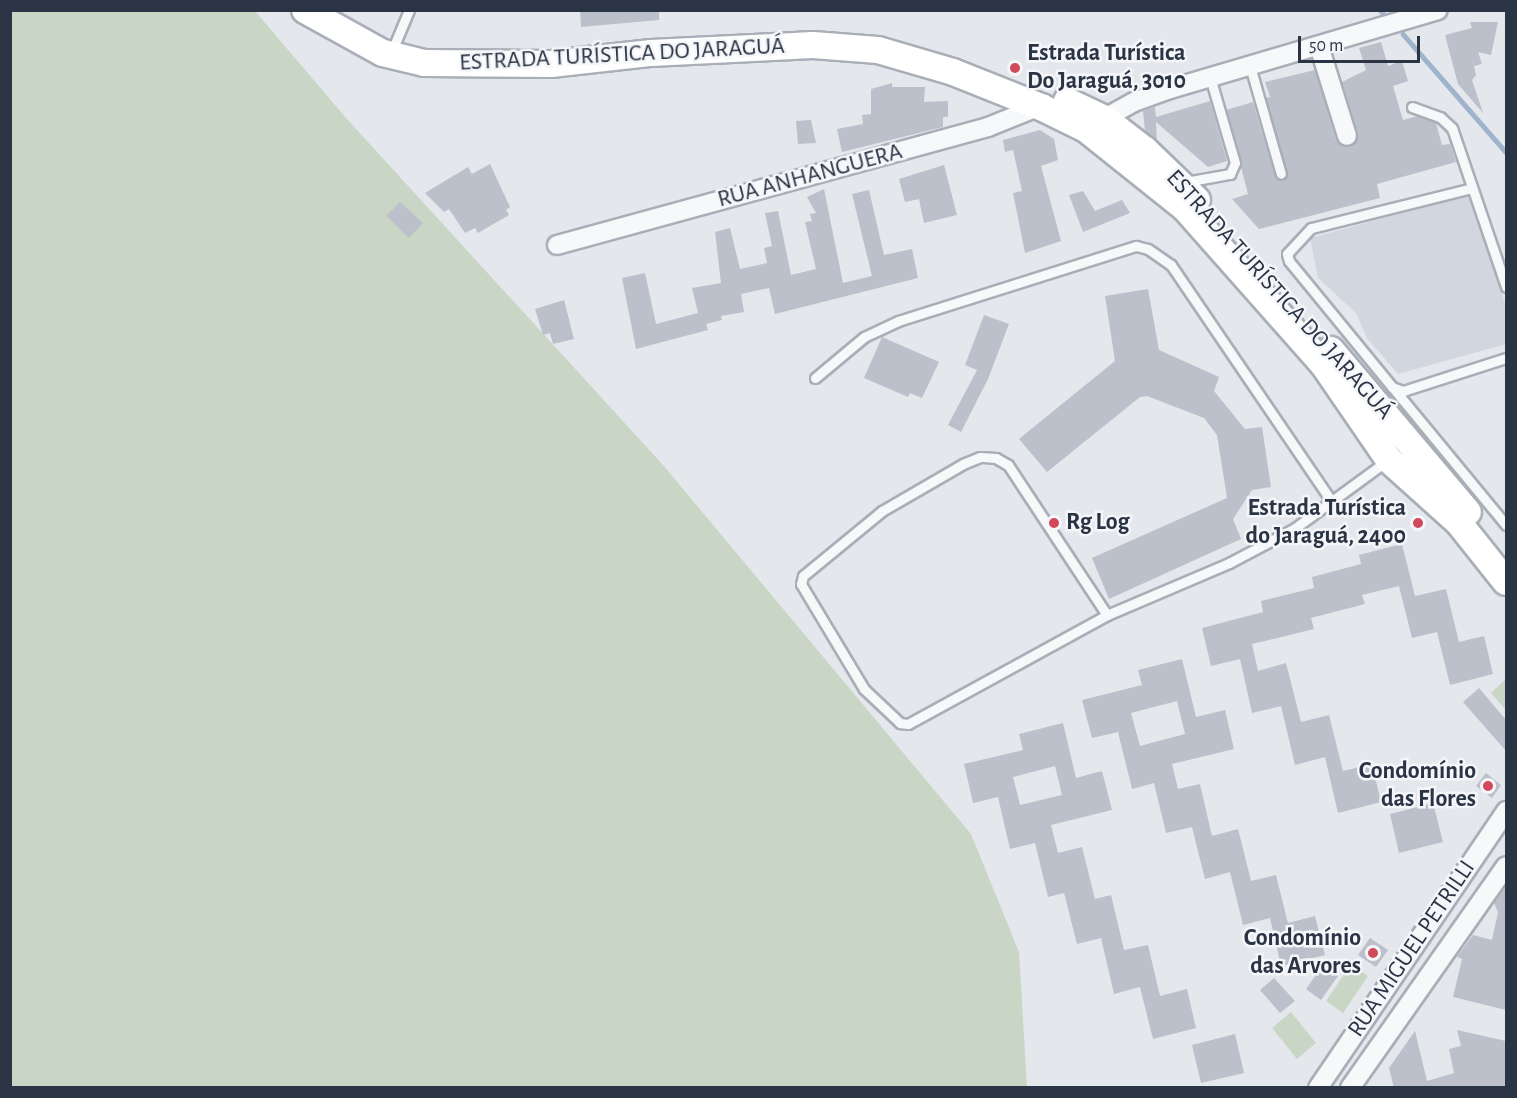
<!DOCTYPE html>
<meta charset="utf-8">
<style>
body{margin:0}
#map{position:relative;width:1517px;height:1098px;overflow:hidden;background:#e4e7ec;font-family:"Alegreya Sans",sans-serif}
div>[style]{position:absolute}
.built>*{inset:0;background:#d2d6de}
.green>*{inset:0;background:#c9d6c5}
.stream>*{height:4.5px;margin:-2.25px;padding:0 2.25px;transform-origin:2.25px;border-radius:2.25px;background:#9fb4cc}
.building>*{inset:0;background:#bbc0ca}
.roads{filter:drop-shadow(2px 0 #a9aeb7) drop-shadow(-2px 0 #a9aeb7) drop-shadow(0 2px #a9aeb7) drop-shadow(0 -2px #a9aeb7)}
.service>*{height:9px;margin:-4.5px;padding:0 4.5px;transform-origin:4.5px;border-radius:4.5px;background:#f7f8fa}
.minor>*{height:18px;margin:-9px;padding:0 9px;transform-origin:9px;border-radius:9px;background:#f7f8fa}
.secondary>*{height:26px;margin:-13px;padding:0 13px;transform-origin:13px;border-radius:13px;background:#fff}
.dots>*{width:16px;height:16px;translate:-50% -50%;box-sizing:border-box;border:3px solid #f4f6f9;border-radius:50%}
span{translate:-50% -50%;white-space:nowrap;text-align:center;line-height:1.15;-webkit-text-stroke:5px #f4f6f9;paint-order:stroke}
.poi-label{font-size:24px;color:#2b3445;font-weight:700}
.left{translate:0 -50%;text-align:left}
.right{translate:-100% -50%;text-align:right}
.street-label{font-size:24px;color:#2b3445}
.frame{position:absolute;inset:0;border:12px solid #2b3445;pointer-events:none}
.scale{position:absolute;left:1298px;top:36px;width:122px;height:27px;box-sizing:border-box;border:3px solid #2b3445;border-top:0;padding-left:8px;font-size:18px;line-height:21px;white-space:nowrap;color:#2b3445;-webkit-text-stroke:4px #f4f6f9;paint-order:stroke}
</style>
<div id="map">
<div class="built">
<div style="clip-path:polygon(1466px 196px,1473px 199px,1506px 307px,1506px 344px,1398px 374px,1367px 338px,1356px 313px,1318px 278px,1310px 238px)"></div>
</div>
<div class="green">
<div style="clip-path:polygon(10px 11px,255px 11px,346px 118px,663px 465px,971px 834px,1019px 952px,1027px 1087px,11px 1087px)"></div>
<div style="clip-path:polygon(1506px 679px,1506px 710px,1491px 693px)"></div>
<div style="clip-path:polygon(1351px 964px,1368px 976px,1343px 1013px,1326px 1001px)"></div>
<div style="clip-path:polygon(1291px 1012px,1316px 1043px,1297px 1059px,1272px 1028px)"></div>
</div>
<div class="stream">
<div style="left:1380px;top:10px;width:4px;rotate:45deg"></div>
<div style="left:1403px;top:34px;width:157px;rotate:48.9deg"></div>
</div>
<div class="building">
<div style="clip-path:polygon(580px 10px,659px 10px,659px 20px,581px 27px)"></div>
<div style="clip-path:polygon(1470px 22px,1498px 22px,1491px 55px,1478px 52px,1482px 64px,1474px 66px,1476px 75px,1472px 80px,1483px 113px,1458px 84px,1445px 35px,1472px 28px)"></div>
<div style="clip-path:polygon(1381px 42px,1388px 66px,1402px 61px,1408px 81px,1393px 86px,1403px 120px,1418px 116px,1436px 123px,1442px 145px,1450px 144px,1456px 162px,1377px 184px,1380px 198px,1259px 229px,1232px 199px,1248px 194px,1226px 110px,1253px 102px,1275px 176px,1283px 180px,1287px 172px,1266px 98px,1270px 97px,1265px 82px,1315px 70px,1336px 140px,1344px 147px,1351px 146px,1358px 133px,1342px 82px,1366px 70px,1359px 48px)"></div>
<div style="clip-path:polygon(892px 83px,892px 87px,925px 87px,924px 102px,948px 101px,948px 117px,943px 117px,943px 127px,842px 152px,837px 129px,863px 124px,862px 115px,871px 114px,871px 89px)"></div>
<div style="clip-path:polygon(1210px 101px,1227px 161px,1208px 167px,1156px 122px,1157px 141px,1145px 131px,1143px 111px,1155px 107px,1156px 117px)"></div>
<div style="clip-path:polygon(811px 120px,816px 143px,798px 144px,796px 121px)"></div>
<div style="clip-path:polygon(1040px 130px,1054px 139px,1058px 160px,1041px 166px,1061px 241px,1025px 253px,1013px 193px,1022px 191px,1013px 150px,1005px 152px,1003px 140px)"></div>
<div style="clip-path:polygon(490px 164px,510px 207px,506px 210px,509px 215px,478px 233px,475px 228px,465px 233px,449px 209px,444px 212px,425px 193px,468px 167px,472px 174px)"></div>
<div style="clip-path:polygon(944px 165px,957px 215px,924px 223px,919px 199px,905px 202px,899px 179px)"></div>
<div style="clip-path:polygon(824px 189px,843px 283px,872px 276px,852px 194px,869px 190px,884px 255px,912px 249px,918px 278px,775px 314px,769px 288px,741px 294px,744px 312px,721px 316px,722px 320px,706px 324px,708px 330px,636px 349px,622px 278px,645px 273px,656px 324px,698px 313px,692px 288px,721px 283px,715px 232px,730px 228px,740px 269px,767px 263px,764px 248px,772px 246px,765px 213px,778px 211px,791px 275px,816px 269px,805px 222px,812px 221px,810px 214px,816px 213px,807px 197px)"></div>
<div style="clip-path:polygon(1083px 191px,1095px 211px,1122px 200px,1130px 213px,1083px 232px,1069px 195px)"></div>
<div style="clip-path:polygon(400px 202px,423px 223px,409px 238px,386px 216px)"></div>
<div style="clip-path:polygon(1148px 289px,1159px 350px,1219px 377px,1214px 391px,1245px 429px,1262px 427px,1271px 487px,1252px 490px,1233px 519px,1241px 539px,1109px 599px,1092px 558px,1227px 498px,1217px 435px,1204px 418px,1147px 396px,1140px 397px,1047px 472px,1019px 439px,1115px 361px,1105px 296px)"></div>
<div style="clip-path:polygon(564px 300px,574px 339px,553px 344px,550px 333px,543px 335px,535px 309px)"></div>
<div style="clip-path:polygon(984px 315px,1009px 324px,988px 379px,961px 432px,948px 425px,977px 370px,965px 365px)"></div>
<div style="clip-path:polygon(882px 337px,939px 362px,922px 398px,910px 393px,908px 397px,864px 378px)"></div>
<div style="clip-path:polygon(1402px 544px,1415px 596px,1446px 589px,1459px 642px,1484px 636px,1493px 674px,1450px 685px,1437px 632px,1412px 638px,1399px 586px,1362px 595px,1365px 604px,1311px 618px,1314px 629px,1252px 644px,1258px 671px,1286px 663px,1301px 722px,1329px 715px,1343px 771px,1372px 764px,1381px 802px,1338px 813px,1325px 757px,1295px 765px,1281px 706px,1252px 713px,1240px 659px,1211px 666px,1202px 628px,1263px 612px,1261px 601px,1314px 588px,1312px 577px,1361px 564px,1359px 555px)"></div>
<div style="clip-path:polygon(evenodd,1182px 659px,1196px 717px,1225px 710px,1234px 749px,1172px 764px,1178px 789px,1200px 784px,1212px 836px,1238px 829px,1251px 881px,1276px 875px,1288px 923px,1315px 916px,1325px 955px,1281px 966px,1270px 918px,1243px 925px,1230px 872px,1205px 879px,1192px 827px,1166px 833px,1154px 783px,1132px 789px,1118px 732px,1092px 738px,1082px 700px,1142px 685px,1138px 670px,1182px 659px,1177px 701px,1185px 734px,1140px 746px,1131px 713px,1177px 701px)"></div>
<div style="clip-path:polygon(1479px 688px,1506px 720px,1506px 751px,1463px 702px)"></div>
<div style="clip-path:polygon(evenodd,1063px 723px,1076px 778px,1102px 771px,1112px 810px,1051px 825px,1058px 853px,1082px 847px,1095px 899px,1111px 895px,1124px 950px,1148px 945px,1160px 996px,1187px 989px,1196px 1028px,1153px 1039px,1140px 987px,1114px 994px,1101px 938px,1077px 944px,1064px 893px,1048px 897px,1035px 843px,1010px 849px,998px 797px,973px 803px,964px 764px,1023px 750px,1019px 734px,1063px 723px,1055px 766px,1062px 795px,1020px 805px,1013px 777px,1055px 766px)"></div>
<div style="clip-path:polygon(1486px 773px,1501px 785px,1492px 798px,1476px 786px)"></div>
<div style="clip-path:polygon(1433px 803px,1443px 842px,1399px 853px,1390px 814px)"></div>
<div style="clip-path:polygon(1506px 885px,1506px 1010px,1453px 997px,1462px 959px,1457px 957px,1473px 935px,1492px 940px,1498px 912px,1494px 903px)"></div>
<div style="clip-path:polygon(1370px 938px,1388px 950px,1376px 967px,1358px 955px)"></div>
<div style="clip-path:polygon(1323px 965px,1338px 976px,1321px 1000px,1306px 989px)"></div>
<div style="clip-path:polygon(1274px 978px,1295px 1001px,1280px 1013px,1260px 990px)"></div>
<div style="clip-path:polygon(1457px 1030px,1506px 1041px,1506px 1088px,1394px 1088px,1389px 1068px,1415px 1031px,1427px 1081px,1454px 1073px,1449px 1049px,1461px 1046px)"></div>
<div style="clip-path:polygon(1235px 1034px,1244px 1073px,1201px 1083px,1192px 1045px)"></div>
</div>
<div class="roads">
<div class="service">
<div style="left:391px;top:53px;width:47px;rotate:-67.3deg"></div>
<div style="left:1250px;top:66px;width:112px;rotate:74deg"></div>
<div style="left:1412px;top:107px;width:30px;rotate:20deg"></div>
<div style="left:1440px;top:117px;width:16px;rotate:43deg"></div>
<div style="left:1452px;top:128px;width:168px;rotate:71.2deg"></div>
<div style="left:1185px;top:182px;width:46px;rotate:-10.1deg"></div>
<div style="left:1230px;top:174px;width:12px;rotate:-66deg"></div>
<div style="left:1235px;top:163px;width:90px;rotate:-106.2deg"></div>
<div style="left:1472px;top:188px;width:166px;rotate:166deg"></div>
<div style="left:1311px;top:228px;width:35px;rotate:133deg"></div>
<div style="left:1287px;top:254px;width:7px;rotate:74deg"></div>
<div style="left:1289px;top:261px;width:163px;rotate:50.7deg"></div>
<div style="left:1392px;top:387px;width:12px;rotate:20deg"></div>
<div style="left:1403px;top:391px;width:108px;rotate:-17.8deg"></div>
<div style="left:815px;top:378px;width:64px;rotate:-39.9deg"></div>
<div style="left:864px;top:337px;width:38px;rotate:-25deg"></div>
<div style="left:898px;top:321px;width:250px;rotate:-17.5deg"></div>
<div style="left:1136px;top:246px;width:12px;rotate:14deg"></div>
<div style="left:1148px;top:249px;width:28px;rotate:35deg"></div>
<div style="left:1171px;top:265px;width:288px;rotate:55.8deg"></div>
<div style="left:1394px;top:389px;width:176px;rotate:50.5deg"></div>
<div style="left:1107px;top:615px;width:180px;rotate:-123.4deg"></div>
<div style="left:1008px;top:465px;width:14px;rotate:-150deg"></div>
<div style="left:996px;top:458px;width:16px;rotate:-176deg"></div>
<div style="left:980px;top:457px;width:18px;rotate:158deg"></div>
<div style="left:963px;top:464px;width:94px;rotate:149.9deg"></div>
<div style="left:882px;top:511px;width:102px;rotate:140.6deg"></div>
<div style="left:803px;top:576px;width:8px;rotate:104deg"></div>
<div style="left:801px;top:584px;width:122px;rotate:59deg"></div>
<div style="left:864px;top:689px;width:50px;rotate:43.4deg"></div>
<div style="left:900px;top:723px;width:8px;rotate:7deg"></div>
<div style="left:908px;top:724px;width:227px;rotate:-28.7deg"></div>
<div style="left:1107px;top:615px;width:133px;rotate:-23.1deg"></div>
<div style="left:1229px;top:563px;width:75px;rotate:-27.9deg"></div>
<div style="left:1295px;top:528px;width:115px;rotate:-36.2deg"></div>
</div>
<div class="minor">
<div style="left:1319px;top:46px;width:94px;rotate:72.7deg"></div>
<div style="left:1096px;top:123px;width:43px;rotate:-28.9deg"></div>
<div style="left:1134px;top:102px;width:38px;rotate:-20deg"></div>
<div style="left:1170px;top:89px;width:279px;rotate:-16.4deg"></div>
<div style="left:557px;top:245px;width:447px;rotate:-15.3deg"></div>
<div style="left:988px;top:127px;width:61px;rotate:-22deg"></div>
<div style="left:1318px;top:1088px;width:335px;rotate:-55.8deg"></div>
<div style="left:1350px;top:1088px;width:271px;rotate:-54.9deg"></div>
</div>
<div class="secondary">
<div style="left:305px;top:10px;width:89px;rotate:28.9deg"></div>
<div style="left:383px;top:53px;width:42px;rotate:13.7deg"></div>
<div style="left:424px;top:63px;width:127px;rotate:0.5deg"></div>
<div style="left:551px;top:64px;width:101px;rotate:-6.3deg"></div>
<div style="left:651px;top:53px;width:162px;rotate:-2.8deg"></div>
<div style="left:813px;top:45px;width:65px;rotate:4.4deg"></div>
<div style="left:878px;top:50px;width:78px;rotate:16.3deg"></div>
<div style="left:953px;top:72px;width:95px;rotate:21.7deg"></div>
<div style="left:1041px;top:107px;width:50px;rotate:26.1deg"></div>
<div style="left:1086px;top:129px;width:127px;rotate:38.6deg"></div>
<div style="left:1185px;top:208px;width:208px;rotate:48.5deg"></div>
<div style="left:1323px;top:364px;width:116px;rotate:55.5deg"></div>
<div style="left:1389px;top:460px;width:94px;rotate:42deg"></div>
<div style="left:1459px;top:523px;width:75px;rotate:51.5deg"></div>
<div style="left:1067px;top:101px;width:42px;rotate:25.3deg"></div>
<div style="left:1105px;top:119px;width:51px;rotate:37.8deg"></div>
<div style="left:1145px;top:150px;width:72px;rotate:43.9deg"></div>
<div style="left:1331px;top:350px;width:212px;rotate:49.8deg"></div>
</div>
</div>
<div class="dots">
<div style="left:1015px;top:68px;background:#d1495b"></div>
<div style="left:1054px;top:523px;background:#d1495b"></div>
<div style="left:1418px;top:523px;background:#d1495b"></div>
<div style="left:1488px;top:786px;background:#d1495b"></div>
<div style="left:1373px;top:953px;background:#d1495b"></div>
</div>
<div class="poi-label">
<span class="left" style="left:1027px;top:68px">Estrada Turística<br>Do Jaraguá, 3010</span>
<span class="right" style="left:1406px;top:523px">Estrada Turística<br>do Jaraguá, 2400</span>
<span class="left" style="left:1066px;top:523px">Rg Log</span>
<span class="right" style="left:1476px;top:786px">Condomínio<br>das Flores</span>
<span class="right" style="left:1361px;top:953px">Condomínio<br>das Arvores</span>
</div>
<div class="street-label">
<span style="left:622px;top:55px;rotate:-3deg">ESTRADA TURÍSTICA DO JARAGUÁ</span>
<span style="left:810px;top:176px;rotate:-15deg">RUA ANHANGUERA</span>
<span style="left:1279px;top:295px;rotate:48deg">ESTRADA TURÍSTICA DO JARAGUÁ</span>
<span style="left:1412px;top:949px;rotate:-56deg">RUA MIGUEL PETRILLI</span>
</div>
<div class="frame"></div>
<div class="scale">50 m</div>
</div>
